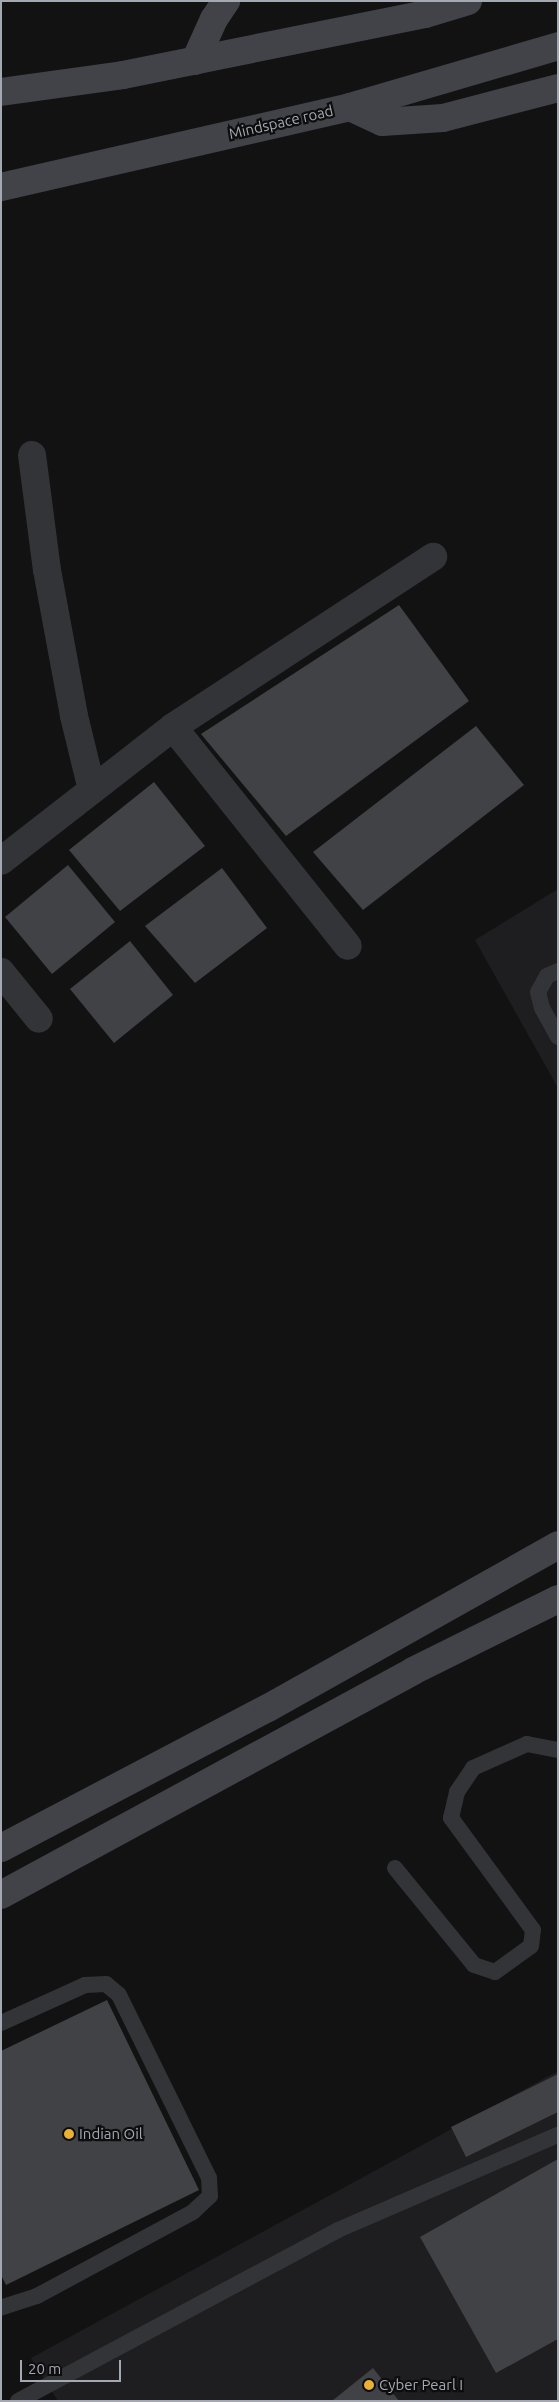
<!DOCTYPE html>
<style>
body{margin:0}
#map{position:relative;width:559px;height:2402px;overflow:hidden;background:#121213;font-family:Ubuntu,sans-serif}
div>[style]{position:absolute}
.built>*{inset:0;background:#1e1e20}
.building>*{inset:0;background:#414246}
.service>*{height:16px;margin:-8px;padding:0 8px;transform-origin:8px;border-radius:8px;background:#333438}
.minor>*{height:28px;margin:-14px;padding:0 14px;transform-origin:14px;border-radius:14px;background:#333438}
.secondary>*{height:28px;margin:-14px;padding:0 14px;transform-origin:14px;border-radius:14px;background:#414348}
.dots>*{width:14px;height:14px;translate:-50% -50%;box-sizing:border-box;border:2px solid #0d0d0e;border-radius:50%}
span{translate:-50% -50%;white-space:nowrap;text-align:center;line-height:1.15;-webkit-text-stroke:4.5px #0d0d0e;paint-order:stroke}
.street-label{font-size:15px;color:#a4a8b3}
.poi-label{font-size:15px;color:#a4a8b3}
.left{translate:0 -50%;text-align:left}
.frame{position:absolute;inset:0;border:2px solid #a4a8b3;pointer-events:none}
.scale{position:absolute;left:20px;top:2360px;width:101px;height:22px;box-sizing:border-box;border:2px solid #a4a8b3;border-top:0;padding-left:6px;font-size:15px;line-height:18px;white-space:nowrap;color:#a4a8b3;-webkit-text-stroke:4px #0d0d0e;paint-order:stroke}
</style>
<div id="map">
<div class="built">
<div style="clip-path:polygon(558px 889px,558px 1088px,475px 940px)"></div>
<div style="clip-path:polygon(558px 2071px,558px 2401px,58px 2401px,31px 2358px)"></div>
</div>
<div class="building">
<div style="clip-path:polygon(399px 605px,469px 701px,286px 836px,201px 734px)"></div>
<div style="clip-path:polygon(476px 726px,524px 785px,363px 910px,313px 852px)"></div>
<div style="clip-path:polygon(154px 782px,205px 846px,120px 911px,69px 850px)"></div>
<div style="clip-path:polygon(68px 865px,115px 922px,52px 974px,5px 917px)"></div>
<div style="clip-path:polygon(222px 868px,267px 928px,195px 983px,145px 926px)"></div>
<div style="clip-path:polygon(130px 941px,173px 995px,114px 1043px,70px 989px)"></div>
<div style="clip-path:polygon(107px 2000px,199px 2190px,6px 2285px,1px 2275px,1px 2051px)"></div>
<div style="clip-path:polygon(558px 2074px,558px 2112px,466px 2157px,451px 2127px)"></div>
<div style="clip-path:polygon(558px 2159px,558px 2339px,496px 2373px,420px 2237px)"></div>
<div style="clip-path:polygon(373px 2368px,399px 2401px,332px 2401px)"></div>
</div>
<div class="service">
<div style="left:558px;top:971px;width:12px;rotate:156deg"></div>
<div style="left:547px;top:976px;width:18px;rotate:119deg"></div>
<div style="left:538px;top:992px;width:16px;rotate:76deg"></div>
<div style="left:542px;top:1008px;width:33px;rotate:61deg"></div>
<div style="left:395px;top:1868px;width:125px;rotate:50.8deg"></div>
<div style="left:474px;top:1965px;width:22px;rotate:18deg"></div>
<div style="left:495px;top:1972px;width:44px;rotate:-35.8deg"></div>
<div style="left:531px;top:1946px;width:16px;rotate:-83deg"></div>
<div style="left:533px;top:1930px;width:139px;rotate:-126.2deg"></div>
<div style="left:451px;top:1818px;width:27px;rotate:-77deg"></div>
<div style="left:457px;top:1792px;width:29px;rotate:-56deg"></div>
<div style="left:473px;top:1768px;width:59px;rotate:-24deg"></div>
<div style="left:527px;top:1744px;width:32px;rotate:11deg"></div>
<div style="left:1px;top:2023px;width:92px;rotate:-24.3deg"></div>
<div style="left:85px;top:1985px;width:21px;rotate:-3deg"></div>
<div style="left:106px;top:1984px;width:17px;rotate:40deg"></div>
<div style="left:119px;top:1995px;width:204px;rotate:63.8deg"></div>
<div style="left:209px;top:2178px;width:18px;rotate:87deg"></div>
<div style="left:210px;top:2196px;width:23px;rotate:137deg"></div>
<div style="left:193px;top:2212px;width:177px;rotate:151.7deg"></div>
<div style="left:37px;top:2296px;width:38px;rotate:162deg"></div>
<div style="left:18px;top:2401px;width:363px;rotate:-28.1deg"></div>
<div style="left:338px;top:2230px;width:240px;rotate:-23.4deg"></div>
</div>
<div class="minor">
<div style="left:32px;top:455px;width:116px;rotate:82.6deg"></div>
<div style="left:47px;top:570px;width:148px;rotate:79.5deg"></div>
<div style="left:74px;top:716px;width:76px;rotate:76.3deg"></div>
<div style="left:173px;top:727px;width:280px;rotate:51.4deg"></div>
<div style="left:1px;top:861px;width:218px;rotate:-37.9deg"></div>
<div style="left:173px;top:727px;width:311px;rotate:-33.2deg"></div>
<div style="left:1px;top:972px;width:60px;rotate:51deg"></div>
</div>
<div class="secondary">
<div style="left:195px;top:61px;width:46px;rotate:-65.7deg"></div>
<div style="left:214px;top:19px;width:22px;rotate:-56deg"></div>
<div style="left:1px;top:92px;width:123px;rotate:-7.9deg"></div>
<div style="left:123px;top:75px;width:308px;rotate:-11.4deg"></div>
<div style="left:425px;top:14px;width:45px;rotate:-16.8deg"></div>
<div style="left:350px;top:107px;width:35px;rotate:25deg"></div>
<div style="left:382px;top:122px;width:61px;rotate:-3.8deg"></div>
<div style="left:443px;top:118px;width:119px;rotate:-14.6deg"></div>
<div style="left:1px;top:187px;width:358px;rotate:-12.9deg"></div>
<div style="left:350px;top:107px;width:217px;rotate:-16.3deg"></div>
<div style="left:1px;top:1848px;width:301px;rotate:-27.7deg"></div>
<div style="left:268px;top:1708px;width:333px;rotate:-29.3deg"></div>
<div style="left:1px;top:1895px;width:469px;rotate:-28.5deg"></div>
<div style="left:413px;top:1671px;width:162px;rotate:-26.4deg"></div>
</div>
<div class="dots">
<div style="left:69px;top:2134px;background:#ebaf32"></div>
<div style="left:369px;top:2385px;background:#ebaf32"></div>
</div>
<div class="street-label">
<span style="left:281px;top:122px;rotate:-13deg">Mindspace road</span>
</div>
<div class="poi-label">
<span class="left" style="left:79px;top:2134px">Indian Oil</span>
<span class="left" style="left:379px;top:2385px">Cyber Pearl I</span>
</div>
<div class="frame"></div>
<div class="scale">20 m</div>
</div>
